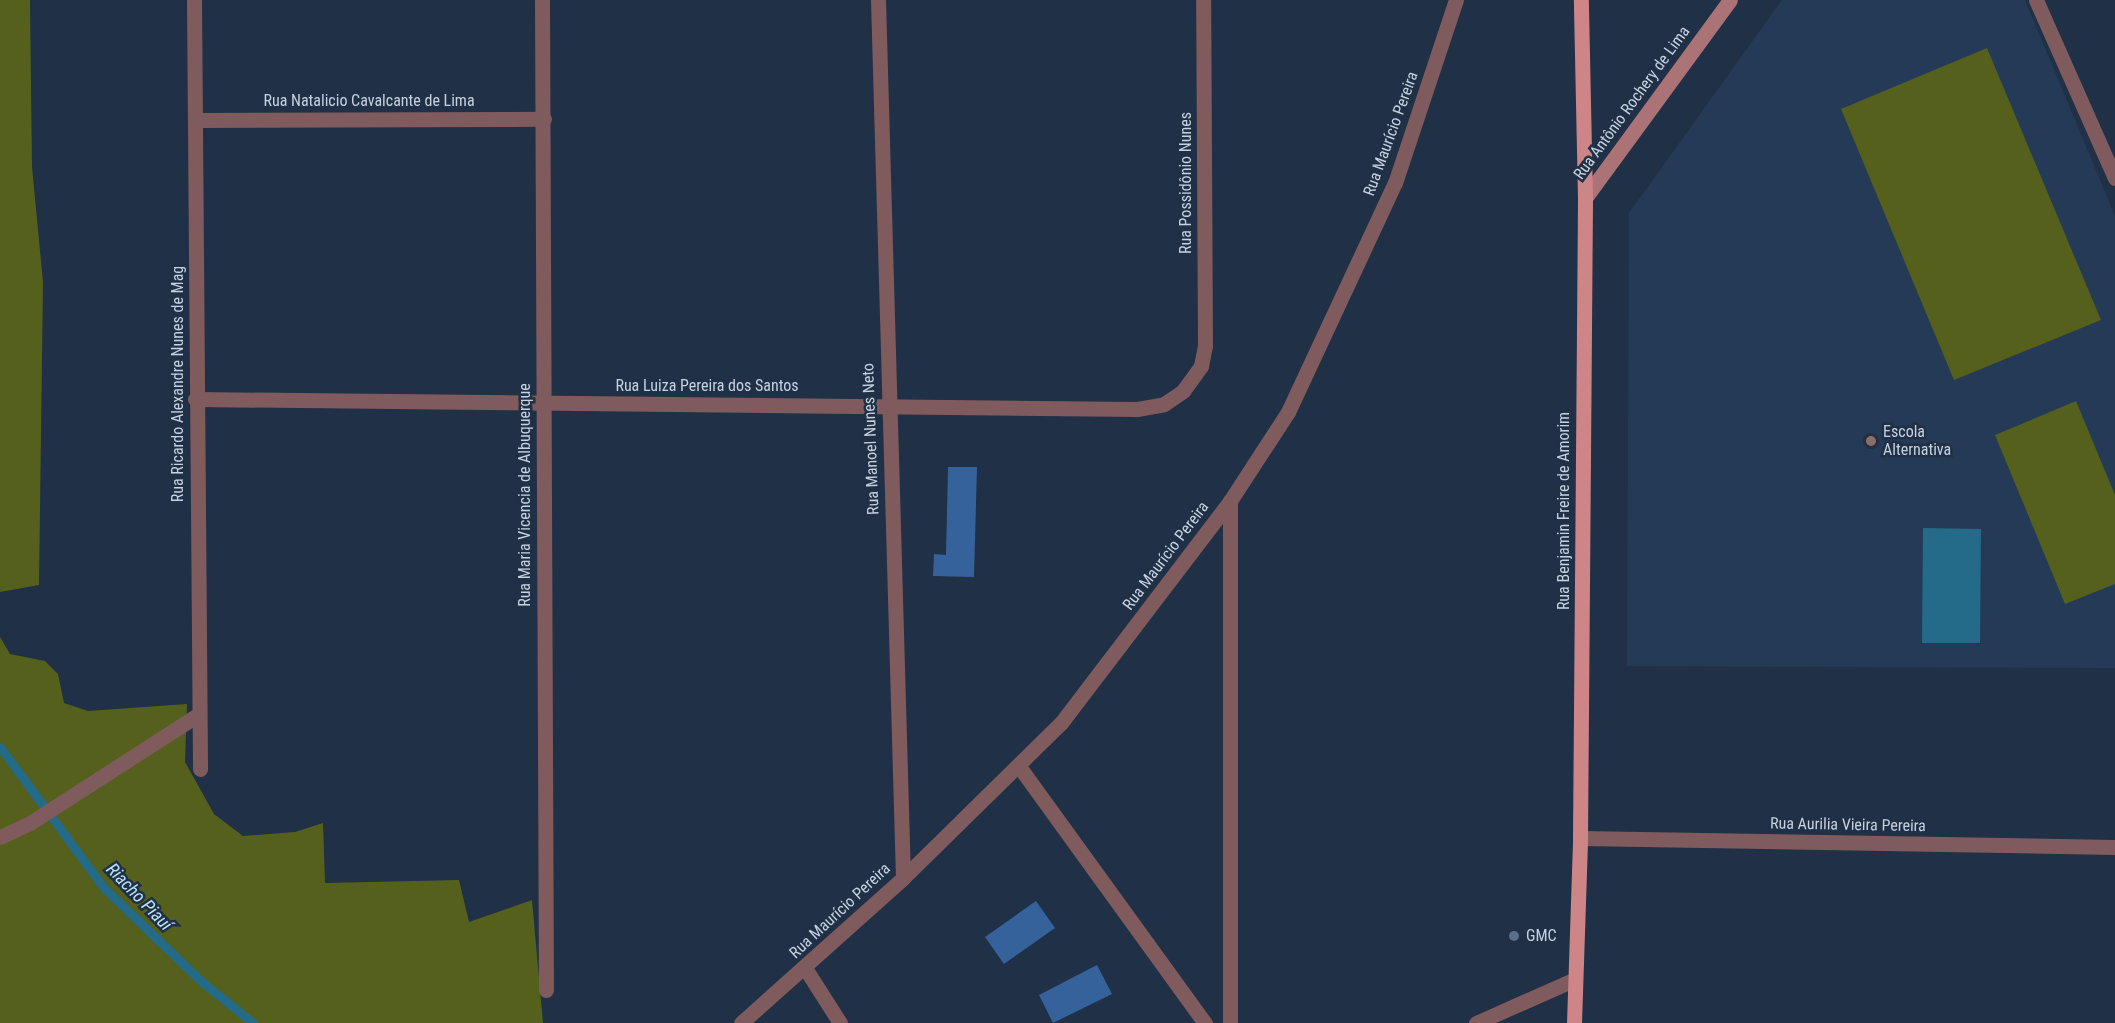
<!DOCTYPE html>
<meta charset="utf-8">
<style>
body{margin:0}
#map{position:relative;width:2115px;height:1023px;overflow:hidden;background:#203046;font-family:"Roboto Condensed",sans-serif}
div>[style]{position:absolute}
.built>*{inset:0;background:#253a56}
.green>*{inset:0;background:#55601c}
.water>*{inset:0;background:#236b88}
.stream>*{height:9px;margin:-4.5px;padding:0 4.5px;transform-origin:4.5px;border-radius:4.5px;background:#236b88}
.building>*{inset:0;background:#36629b}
.street>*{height:15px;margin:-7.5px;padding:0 7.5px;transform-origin:7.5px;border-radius:7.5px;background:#7f5b5d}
.secondary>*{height:15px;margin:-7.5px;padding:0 7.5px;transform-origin:7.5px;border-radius:7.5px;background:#ab7376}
.primary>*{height:15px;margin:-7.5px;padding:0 7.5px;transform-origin:7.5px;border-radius:7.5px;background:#cd8588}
.dots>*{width:16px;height:16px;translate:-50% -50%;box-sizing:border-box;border:3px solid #203046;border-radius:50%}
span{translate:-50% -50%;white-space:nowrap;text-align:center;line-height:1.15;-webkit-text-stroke:5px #203046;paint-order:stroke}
.street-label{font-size:16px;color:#c7d2e0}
.poi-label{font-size:16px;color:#c7d2e0}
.left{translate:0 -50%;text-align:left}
.water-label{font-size:18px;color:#b7e2f7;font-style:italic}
</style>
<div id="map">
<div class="built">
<div style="clip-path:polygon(1782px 0,2025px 0,2115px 216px,2115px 668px,1627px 666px,1629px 213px)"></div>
</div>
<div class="green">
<div style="clip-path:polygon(0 0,30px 0,32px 167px,43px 282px,39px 585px,0 592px,0 598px)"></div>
<div style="clip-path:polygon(1987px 48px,2101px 320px,1954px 380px,1841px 109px)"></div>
<div style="clip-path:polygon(2076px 401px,2115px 495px,2115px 584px,2065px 604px,1995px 435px)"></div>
<div style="clip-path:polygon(0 637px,10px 654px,45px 661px,58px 674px,64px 703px,88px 711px,187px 704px,185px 762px,214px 814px,243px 836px,295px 832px,323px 823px,325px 883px,459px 880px,469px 922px,532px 900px,543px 1023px,0 1023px)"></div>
</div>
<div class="water">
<div style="clip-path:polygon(1923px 528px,1981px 529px,1980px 643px,1922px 643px)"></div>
</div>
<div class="stream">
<div style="left:0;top:747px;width:175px;rotate:53.6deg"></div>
<div style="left:104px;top:888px;width:134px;rotate:43.8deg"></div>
<div style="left:201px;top:981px;width:67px;rotate:38.9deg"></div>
</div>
<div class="building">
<div style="clip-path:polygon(948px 467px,977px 467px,974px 577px,933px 576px,934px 554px,946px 555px)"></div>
<div style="clip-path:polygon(1036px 901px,1055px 928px,1004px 964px,985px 937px)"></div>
<div style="clip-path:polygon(1097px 965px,1112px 994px,1053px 1023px,1039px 995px)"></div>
</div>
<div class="street">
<div style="left:194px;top:0;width:769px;rotate:89.55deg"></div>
<div style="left:542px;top:0;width:990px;rotate:89.77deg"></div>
<div style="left:878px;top:0;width:878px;rotate:88.37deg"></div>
<div style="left:2036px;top:0;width:195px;rotate:66.1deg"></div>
<div style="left:195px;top:120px;width:349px;rotate:-0.2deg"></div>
<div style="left:195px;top:399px;width:942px;rotate:0.61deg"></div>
<div style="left:1137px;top:409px;width:27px;rotate:-10deg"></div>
<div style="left:1164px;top:404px;width:23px;rotate:-34deg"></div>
<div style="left:1183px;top:391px;width:31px;rotate:-54deg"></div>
<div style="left:1201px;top:366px;width:20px;rotate:-79deg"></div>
<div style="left:1205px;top:346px;width:346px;rotate:-90.3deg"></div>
<div style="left:1018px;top:765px;width:319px;rotate:54.1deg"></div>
<div style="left:0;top:837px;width:33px;rotate:-25deg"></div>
<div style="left:30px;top:823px;width:201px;rotate:-32.8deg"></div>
<div style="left:1580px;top:838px;width:535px;rotate:0.96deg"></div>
<div style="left:805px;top:968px;width:65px;rotate:57.5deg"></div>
<div style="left:741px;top:1023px;width:217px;rotate:-41.8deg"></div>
<div style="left:903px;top:878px;width:221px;rotate:-44.5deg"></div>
<div style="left:1061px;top:723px;width:279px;rotate:-52.7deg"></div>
<div style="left:1230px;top:501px;width:106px;rotate:-56.9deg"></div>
<div style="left:1288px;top:412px;width:253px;rotate:-65deg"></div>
<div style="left:1395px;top:183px;width:193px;rotate:-71.6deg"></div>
<div style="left:1230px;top:1023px;width:522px;rotate:-90deg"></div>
<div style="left:1476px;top:1023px;width:106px;rotate:-23.9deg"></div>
</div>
<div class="secondary">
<div style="left:1585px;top:198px;width:245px;rotate:-53.8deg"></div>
</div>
<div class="primary">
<div style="left:1574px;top:1023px;width:185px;rotate:-88.1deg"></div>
<div style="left:1580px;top:838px;width:640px;rotate:-89.55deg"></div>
<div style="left:1585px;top:198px;width:198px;rotate:-91.2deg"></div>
</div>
<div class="dots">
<div style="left:1871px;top:441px;background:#8d6e63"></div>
<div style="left:1514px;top:936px;background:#5c6f8a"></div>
</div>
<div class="street-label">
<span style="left:369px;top:101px">Rua Natalicio Cavalcante de Lima</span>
<span style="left:1632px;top:103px;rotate:-54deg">Rua Antônio Rochery de Lima</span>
<span style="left:1391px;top:134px;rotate:-70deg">Rua Maurício Pereira</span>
<span style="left:1186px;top:183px;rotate:-90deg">Rua Possidônio Nunes</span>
<span style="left:178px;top:384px;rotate:-90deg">Rua Ricardo Alexandre Nunes de Mag</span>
<span style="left:707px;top:386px">Rua Luiza Pereira dos Santos</span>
<span style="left:871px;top:439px;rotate:-92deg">Rua Manoel Nunes Neto</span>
<span style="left:525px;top:495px;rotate:-90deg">Rua Maria Vicencia de Albuquerque</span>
<span style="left:1564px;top:511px;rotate:-90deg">Rua Benjamin Freire de Amorim</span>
<span style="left:1166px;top:556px;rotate:-53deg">Rua Maurício Pereira</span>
<span style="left:1848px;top:825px;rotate:1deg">Rua Aurilia Vieira Pereira</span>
<span style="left:840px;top:911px;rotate:-43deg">Rua Maurício Pereira</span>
</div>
<div class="poi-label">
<span class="left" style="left:1883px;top:441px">Escola<br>Alternativa</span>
<span class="left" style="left:1526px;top:936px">GMC</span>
</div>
<div class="water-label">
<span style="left:139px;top:897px;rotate:46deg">Riacho Piauí</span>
</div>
</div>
